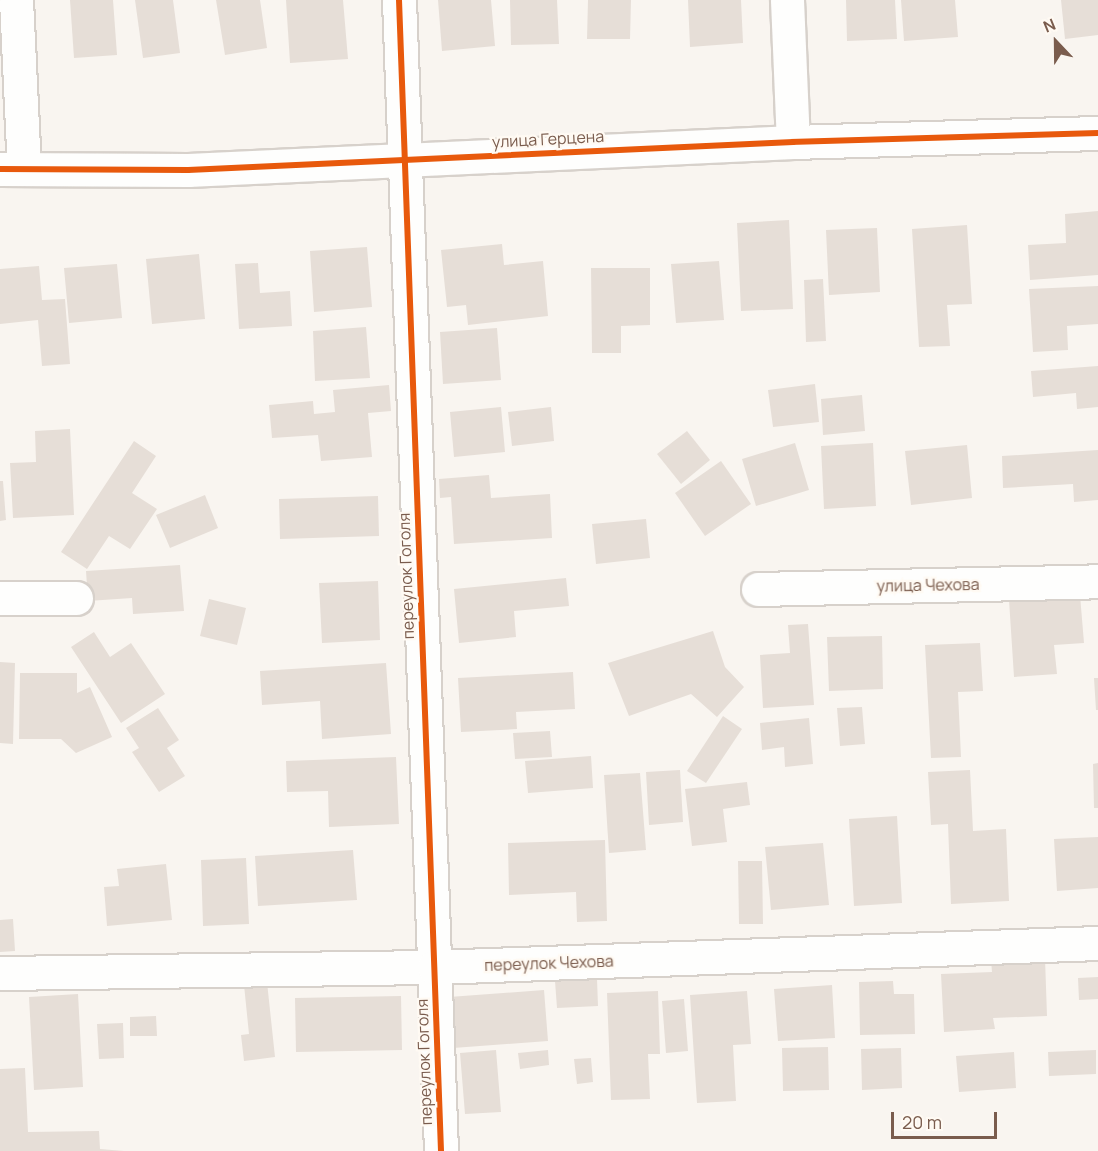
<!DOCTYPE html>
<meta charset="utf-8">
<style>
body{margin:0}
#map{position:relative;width:1098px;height:1151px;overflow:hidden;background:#f9f5f0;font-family:Manrope,sans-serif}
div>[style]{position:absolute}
.building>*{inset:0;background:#e6ded7}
.roads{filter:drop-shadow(2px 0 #d7d1cb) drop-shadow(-2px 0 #d7d1cb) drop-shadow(0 2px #d7d1cb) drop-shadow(0 -2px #d7d1cb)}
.minor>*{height:33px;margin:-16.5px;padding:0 16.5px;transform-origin:16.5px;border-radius:16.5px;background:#fefefd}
.cycleway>*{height:6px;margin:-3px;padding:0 3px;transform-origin:3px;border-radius:3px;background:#e8590c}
span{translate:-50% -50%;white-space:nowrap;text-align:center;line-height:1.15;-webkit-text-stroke:4.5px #fffaf3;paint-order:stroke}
.street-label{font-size:16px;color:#7a5c4d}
.north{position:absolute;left:1026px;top:12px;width:60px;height:60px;-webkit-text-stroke:4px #fffaf3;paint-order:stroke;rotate:338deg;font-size:16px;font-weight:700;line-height:24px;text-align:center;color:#7a5c4d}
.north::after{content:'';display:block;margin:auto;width:21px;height:27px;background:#7a5c4d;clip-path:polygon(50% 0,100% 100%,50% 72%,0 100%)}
.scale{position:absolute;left:891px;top:1112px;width:106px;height:27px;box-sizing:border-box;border:3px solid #7a5c4d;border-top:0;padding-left:8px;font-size:18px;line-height:21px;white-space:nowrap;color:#7a5c4d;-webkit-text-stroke:4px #fffaf3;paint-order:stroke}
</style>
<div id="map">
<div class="building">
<div style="clip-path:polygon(70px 0,113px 0,117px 55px,74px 58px)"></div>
<div style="clip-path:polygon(135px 0,173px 0,180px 53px,143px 58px)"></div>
<div style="clip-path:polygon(216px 0,260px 0,267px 48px,225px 55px)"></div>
<div style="clip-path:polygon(286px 0,343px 0,348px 59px,290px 63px)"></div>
<div style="clip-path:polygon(438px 0,491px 0,495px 46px,442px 51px)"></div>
<div style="clip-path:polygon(510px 0,557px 0,559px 44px,511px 45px)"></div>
<div style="clip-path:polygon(588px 0,631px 0,630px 39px,587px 39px)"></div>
<div style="clip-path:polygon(688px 0,741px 0,743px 43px,690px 47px)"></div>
<div style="clip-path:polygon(846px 0,895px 0,897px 39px,847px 41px)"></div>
<div style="clip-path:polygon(901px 0,955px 0,958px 37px,904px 41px)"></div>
<div style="clip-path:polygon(1061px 0,1098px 0,1098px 35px,1065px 39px)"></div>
<div style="clip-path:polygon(1098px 211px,1098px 275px,1030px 280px,1028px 245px,1066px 243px,1065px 214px)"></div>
<div style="clip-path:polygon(789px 220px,793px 309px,741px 311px,737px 223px)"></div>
<div style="clip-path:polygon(967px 225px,972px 304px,947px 305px,950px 346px,919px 347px,912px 229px)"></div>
<div style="clip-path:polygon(877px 228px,880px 292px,829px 295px,826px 230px)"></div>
<div style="clip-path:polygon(502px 244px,504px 265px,543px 261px,548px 316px,468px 325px,466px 305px,447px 307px,441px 250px)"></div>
<div style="clip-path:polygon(367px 247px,372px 307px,314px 312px,310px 251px)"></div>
<div style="clip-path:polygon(199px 254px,205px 319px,152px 324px,146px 259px)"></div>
<div style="clip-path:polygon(719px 261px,724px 320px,676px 323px,671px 264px)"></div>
<div style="clip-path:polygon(258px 263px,260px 293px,290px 291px,292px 326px,239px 329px,235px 264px)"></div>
<div style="clip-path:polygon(117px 264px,122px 318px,69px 323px,64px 268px)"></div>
<div style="clip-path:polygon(39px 266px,42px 300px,65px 299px,70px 364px,42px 366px,38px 320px,0 324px,0 269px)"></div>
<div style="clip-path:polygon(591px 268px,650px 268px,650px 325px,621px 326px,621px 353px,592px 353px)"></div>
<div style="clip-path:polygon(823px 279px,826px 341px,806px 342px,804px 280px)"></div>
<div style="clip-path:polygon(1098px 286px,1098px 324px,1067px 326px,1068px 350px,1033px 352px,1029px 289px)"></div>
<div style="clip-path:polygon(366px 327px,370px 378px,315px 381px,313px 331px)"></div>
<div style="clip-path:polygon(497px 328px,501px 380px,443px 384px,440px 332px)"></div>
<div style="clip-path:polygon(1098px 366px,1098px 407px,1077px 409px,1076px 393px,1033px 397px,1031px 371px)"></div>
<div style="clip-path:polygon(815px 384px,819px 422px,773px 427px,768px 390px)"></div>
<div style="clip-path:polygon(389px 385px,391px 411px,368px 413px,372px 457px,321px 461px,318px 435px,272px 438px,269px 405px,313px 401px,314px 414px,335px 412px,333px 390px)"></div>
<div style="clip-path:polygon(862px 395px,865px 431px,823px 435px,821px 399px)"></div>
<div style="clip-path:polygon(501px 407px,505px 452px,454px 457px,450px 412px)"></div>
<div style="clip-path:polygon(551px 407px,554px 441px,512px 446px,508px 412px)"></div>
<div style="clip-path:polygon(70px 429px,74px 515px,13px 518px,10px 463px,36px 462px,35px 431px)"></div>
<div style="clip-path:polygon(687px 431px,710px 460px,681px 484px,657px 454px)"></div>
<div style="clip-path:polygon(134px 441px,156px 456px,132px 493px,157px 509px,130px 549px,109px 536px,87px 569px,61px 552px)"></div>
<div style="clip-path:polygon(795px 443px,809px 490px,756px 506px,742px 459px)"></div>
<div style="clip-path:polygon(873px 443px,876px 506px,824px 509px,821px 446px)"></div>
<div style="clip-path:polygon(967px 445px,972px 498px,911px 505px,905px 451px)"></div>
<div style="clip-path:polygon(1098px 450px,1098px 500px,1074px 502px,1073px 484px,1003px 488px,1002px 456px)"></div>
<div style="clip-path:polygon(721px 461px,751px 504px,705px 536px,675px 493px)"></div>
<div style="clip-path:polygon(489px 475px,491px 498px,550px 494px,552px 538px,454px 544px,451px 497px,440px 498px,439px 479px)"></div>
<div style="clip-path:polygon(0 481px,3px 481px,6px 520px,0 521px)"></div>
<div style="clip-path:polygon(205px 495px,218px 528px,170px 548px,156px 515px)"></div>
<div style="clip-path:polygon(378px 496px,379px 536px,280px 539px,279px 499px)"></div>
<div style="clip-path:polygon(646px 519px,650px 558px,596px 564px,592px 524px)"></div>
<div style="clip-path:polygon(180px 565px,184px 611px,133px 614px,132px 598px,88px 601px,86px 571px)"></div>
<div style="clip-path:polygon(566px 578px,569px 606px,514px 611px,516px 637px,459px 643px,454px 589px)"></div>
<div style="clip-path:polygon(378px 581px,380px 640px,322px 643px,319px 583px)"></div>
<div style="clip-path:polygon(1080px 595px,1084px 643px,1054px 645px,1057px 674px,1014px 677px,1009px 600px)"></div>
<div style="clip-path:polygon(209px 599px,246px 608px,237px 645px,200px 636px)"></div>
<div style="clip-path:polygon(808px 624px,814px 705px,763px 708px,760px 655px,790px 653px,788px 625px)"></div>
<div style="clip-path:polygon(713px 631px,725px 667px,744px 687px,717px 717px,691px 694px,629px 716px,608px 663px)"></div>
<div style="clip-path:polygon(94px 632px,110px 657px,131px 643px,165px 694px,121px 723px,71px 647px)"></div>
<div style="clip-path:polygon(882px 636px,883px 689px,829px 691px,827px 637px)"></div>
<div style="clip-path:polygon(980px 643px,983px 691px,958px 692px,961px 757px,931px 758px,925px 645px)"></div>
<div style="clip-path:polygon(0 662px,15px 663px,13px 744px,0 743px)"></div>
<div style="clip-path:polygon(386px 663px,391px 734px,322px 739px,320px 701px,262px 705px,260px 671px)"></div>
<div style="clip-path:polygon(573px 672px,575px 709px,516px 712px,517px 729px,461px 732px,458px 678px)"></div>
<div style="clip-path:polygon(20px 673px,77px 673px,77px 693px,90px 687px,112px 737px,76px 753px,61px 739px,19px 739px)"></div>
<div style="clip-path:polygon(1094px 678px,1098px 678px,1098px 710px,1096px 710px)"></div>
<div style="clip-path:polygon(862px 707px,865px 744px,840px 746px,837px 708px)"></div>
<div style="clip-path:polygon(158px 708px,179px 740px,167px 748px,185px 776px,159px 792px,132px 752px,139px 748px,126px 728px)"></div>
<div style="clip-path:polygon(723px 716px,742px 729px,706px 783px,687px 771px)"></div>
<div style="clip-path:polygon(809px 718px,813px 764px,785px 767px,784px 747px,762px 750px,760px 723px)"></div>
<div style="clip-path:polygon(550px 731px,552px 757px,515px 759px,513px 733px)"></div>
<div style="clip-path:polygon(591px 756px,593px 788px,528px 793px,525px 761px)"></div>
<div style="clip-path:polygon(396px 757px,399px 824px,329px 827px,328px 791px,287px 792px,286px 761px)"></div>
<div style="clip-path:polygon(1098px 763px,1098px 808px,1094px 808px,1093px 764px)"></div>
<div style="clip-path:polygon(680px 770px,683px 822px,649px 825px,646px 772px)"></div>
<div style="clip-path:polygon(970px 770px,973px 831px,1006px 829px,1009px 901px,951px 904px,948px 824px,931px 825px,928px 772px)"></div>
<div style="clip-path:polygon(640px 773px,646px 850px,609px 853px,604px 775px)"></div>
<div style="clip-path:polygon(747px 782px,750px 805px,723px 809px,727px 842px,692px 846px,685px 789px)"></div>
<div style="clip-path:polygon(897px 816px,902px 903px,854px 906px,849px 819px)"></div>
<div style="clip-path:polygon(1098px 837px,1098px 888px,1057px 891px,1054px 839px)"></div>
<div style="clip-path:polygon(605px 840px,607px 921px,577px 922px,576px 892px,509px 895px,508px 843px)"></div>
<div style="clip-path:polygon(823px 843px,829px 905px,771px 910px,765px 847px)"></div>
<div style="clip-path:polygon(353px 850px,357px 900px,258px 906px,255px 856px)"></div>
<div style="clip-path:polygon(246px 858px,249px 924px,203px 926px,201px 860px)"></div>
<div style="clip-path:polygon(738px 861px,762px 861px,763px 924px,739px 924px)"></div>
<div style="clip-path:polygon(166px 864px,172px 920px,107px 926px,104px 887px,119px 886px,117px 869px)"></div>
<div style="clip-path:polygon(13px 919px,15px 951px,0 952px,0 920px)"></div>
<div style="clip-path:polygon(1045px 958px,1047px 1016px,993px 1018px,995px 1029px,944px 1032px,941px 974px,992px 972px,991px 960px)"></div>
<div style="clip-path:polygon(1098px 977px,1098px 999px,1079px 1000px,1078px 978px)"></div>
<div style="clip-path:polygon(597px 979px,598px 1006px,557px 1008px,555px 981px)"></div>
<div style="clip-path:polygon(893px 981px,894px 994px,914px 994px,915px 1034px,860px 1035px,859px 982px)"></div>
<div style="clip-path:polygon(267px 982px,275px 1057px,244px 1061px,241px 1035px,249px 1034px,244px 985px)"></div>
<div style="clip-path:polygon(832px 985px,835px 1038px,778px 1041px,774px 989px)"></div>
<div style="clip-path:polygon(544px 990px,548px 1041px,453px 1048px,449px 997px)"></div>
<div style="clip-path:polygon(658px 991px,660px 1054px,648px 1054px,650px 1099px,611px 1100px,607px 993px)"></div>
<div style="clip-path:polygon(747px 991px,751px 1044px,733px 1045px,736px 1101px,697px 1103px,690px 995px)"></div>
<div style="clip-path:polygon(78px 994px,83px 1087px,34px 1090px,29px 997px)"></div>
<div style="clip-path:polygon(401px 996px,402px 1050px,296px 1052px,295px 998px)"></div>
<div style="clip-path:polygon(684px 999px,688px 1051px,666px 1053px,662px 1001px)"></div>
<div style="clip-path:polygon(156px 1016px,157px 1036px,130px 1036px,130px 1017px)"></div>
<div style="clip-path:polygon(123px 1023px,124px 1058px,99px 1059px,97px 1024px)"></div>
<div style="clip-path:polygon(828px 1047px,829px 1090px,783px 1091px,782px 1048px)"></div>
<div style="clip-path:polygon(901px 1048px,902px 1088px,862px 1090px,861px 1049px)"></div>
<div style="clip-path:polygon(496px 1050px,501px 1112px,465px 1114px,460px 1053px)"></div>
<div style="clip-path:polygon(548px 1050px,549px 1065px,520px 1069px,518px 1053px)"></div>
<div style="clip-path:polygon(1096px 1050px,1096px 1074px,1049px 1076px,1048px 1052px)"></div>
<div style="clip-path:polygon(1014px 1052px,1016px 1088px,959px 1092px,956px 1056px)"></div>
<div style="clip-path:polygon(591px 1058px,593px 1082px,577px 1084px,574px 1059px)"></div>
<div style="clip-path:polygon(25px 1068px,28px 1132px,99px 1131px,100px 1149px,124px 1151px,0 1151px,0 1069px)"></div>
</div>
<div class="roads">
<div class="minor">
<div style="left:16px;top:0;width:168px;rotate:87.3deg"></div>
<div style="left:399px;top:0;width:1152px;rotate:87.91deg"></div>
<div style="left:787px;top:0;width:142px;rotate:87.6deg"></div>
<div style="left:0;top:169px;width:188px;rotate:0.3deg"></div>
<div style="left:188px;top:170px;width:606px;rotate:-2.65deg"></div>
<div style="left:793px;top:142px;width:305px;rotate:-1.7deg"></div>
<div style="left:758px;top:589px;width:340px;rotate:-1.3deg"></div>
<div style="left:0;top:598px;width:76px"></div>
<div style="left:0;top:973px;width:434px;rotate:-0.8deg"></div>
<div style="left:434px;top:967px;width:664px;rotate:-2.07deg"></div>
</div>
</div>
<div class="cycleway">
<div style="left:399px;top:0;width:1152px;rotate:87.91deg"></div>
<div style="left:0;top:169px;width:188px;rotate:0.3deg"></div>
<div style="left:188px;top:170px;width:606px;rotate:-2.65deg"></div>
<div style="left:793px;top:142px;width:305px;rotate:-1.7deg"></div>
</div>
<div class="street-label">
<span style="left:548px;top:139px;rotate:-3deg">улица Герцена</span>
<span style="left:406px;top:576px;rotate:-92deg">переулок Гоголя</span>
<span style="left:928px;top:585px;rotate:-1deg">улица Чехова</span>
<span style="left:549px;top:963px;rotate:-2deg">переулок Чехова</span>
<span style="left:424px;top:1062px;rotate:-92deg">переулок Гоголя</span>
</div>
<div class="north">N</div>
<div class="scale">20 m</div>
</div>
